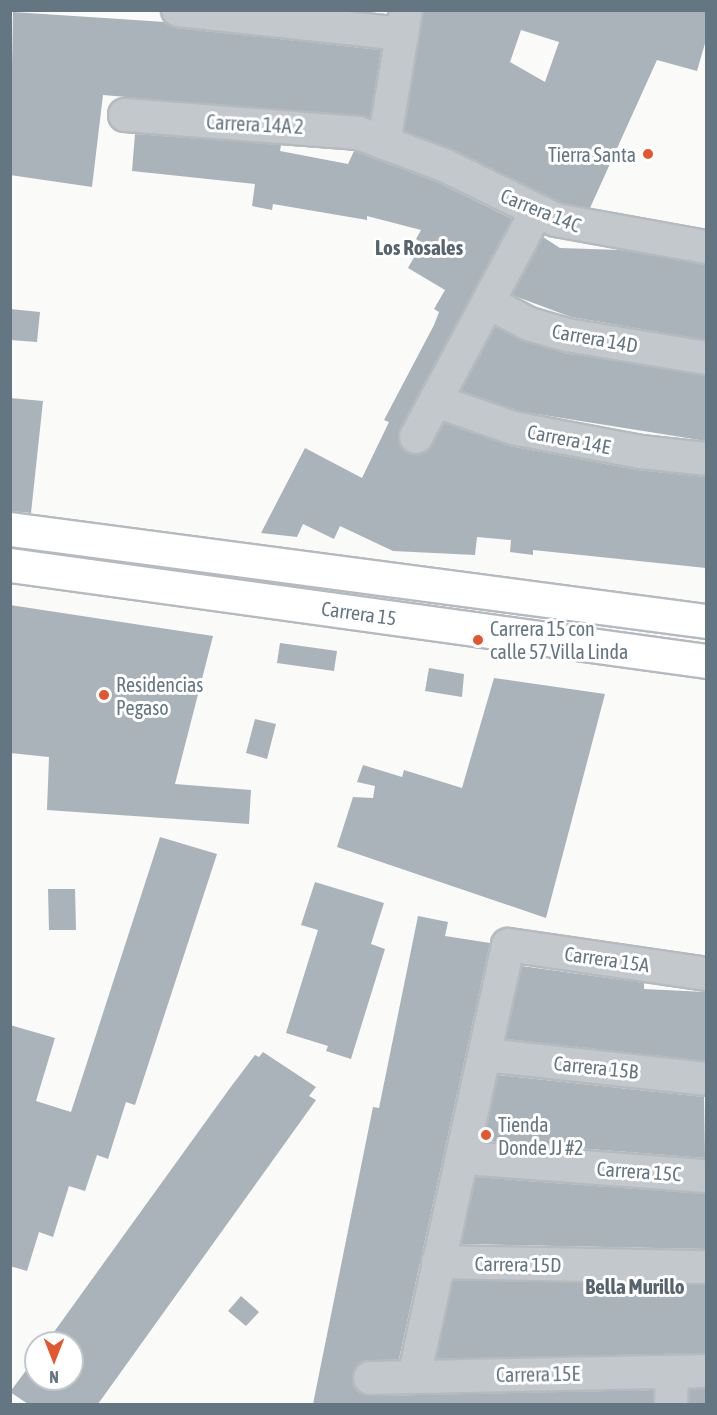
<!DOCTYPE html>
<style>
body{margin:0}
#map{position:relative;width:717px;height:1415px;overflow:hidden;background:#fafaf8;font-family:"Asap Condensed",sans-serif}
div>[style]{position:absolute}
.building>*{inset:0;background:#aab3b9}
.roads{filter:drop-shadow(2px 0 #b5babe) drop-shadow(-2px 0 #b5babe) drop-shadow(0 2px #b5babe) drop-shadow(0 -2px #b5babe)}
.minor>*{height:32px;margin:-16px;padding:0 16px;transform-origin:16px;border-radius:16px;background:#c3c8cc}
.major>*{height:33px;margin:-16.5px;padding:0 16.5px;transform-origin:16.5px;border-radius:16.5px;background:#fff}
.dots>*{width:16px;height:16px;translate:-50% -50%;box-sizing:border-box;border:3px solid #fff;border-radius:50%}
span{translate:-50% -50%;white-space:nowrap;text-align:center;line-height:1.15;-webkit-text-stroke:6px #fff;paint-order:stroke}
.street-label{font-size:20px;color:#657683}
.poi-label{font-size:20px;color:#657683}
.right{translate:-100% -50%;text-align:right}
.left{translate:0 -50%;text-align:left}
.neighbourhood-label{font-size:21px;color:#57646e;font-weight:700}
.frame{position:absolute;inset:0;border:12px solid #657683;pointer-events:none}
.north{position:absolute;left:24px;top:1331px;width:60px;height:60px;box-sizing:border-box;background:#fff;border:2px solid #c1c8cd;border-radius:50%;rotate:180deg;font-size:16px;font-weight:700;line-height:24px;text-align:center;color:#657683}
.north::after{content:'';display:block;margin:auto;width:21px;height:27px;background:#e4572e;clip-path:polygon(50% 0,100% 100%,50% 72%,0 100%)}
</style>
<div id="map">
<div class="building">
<div style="clip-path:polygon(evenodd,424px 10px,706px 10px,706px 40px,697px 71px,657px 60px,590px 208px,562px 203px,404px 131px,424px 10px,521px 30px,559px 42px,545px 82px,510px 62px,521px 30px)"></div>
<div style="clip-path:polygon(13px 12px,165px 22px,176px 28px,381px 50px,370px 118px,103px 95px,92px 187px,10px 175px)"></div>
<div style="clip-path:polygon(135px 134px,281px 145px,280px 151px,348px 164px,354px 151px,439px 183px,512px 219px,400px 429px,400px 446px,408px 453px,425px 453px,444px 423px,510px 446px,638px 470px,706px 477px,706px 568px,533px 550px,533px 555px,510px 552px,511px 540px,477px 537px,475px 555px,393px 551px,340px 526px,334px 539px,303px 524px,297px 537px,261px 533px,305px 448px,362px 478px,389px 422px,384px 420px,434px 325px,439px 312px,434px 309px,445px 290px,408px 268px,422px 243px,416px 239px,421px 230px,367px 216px,367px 220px,273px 204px,272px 210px,252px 206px,255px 184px,132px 171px)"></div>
<div style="clip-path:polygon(543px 237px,560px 248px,620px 250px,706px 264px,706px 340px,571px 317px,512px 295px)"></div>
<div style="clip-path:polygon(10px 309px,40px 312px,37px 342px,10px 340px)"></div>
<div style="clip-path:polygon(495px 327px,564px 353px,706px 375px,706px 441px,518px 411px,461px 391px)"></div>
<div style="clip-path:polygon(10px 398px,43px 401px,31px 513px,10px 511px)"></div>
<div style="clip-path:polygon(10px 605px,213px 636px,175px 784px,251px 790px,249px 824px,47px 810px,49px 757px,10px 753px)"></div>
<div style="clip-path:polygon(280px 643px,337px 651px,334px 671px,277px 663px)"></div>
<div style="clip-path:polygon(429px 668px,464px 674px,462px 697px,425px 691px)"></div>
<div style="clip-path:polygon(494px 678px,605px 694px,546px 918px,337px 847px,353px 797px,373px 798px,375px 786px,357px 782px,363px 765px,402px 777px,404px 770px,462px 788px)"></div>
<div style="clip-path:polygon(255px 719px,276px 724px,267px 759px,246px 753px)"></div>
<div style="clip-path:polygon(160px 837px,217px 854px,135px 1105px,126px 1102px,108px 1159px,97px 1155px,85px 1191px,69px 1186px,53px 1237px,39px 1232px,27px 1271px,10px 1266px,10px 1025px,55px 1038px,36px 1101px,71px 1112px)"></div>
<div style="clip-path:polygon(315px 882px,384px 903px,371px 944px,385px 949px,351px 1059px,326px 1051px,328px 1046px,286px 1033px,318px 930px,301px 925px)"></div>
<div style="clip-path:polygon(48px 889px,75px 889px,76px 930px,49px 930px)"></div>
<div style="clip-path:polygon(418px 916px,448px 922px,445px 936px,490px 943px,399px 1359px,361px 1362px,354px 1370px,354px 1387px,370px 1396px,653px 1390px,653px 1404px,313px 1404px,373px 1107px,379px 1108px)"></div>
<div style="clip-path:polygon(522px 966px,644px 983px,644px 989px,706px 992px,706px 1061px,506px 1039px)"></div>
<div style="clip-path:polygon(263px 1052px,316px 1087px,309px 1096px,316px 1100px,98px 1404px,28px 1404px,10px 1392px,36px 1357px,36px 1379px,72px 1379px,72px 1343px,46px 1343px,230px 1088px,255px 1055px,259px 1057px)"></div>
<div style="clip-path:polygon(498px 1075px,704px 1097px,705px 1158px,484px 1141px)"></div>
<div style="clip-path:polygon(476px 1177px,705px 1194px,705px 1249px,461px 1244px)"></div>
<div style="clip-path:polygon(453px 1280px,706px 1285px,706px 1353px,436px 1359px)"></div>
<div style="clip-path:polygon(241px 1296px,259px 1312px,246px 1326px,228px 1311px)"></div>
<div style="clip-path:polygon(689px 1389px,706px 1389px,706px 1404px,689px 1404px)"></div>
</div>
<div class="roads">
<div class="minor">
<div style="left:178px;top:10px;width:224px;rotate:6.1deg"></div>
<div style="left:125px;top:115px;width:234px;rotate:4.4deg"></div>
<div style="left:358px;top:133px;width:94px;rotate:20.6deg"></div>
<div style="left:446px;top:166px;width:123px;rotate:26.1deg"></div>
<div style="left:556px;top:220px;width:152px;rotate:10.2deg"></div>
<div style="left:384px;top:143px;width:135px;rotate:-80.6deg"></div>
<div style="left:489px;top:303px;width:45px;rotate:27.7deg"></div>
<div style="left:529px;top:324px;width:40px;rotate:16deg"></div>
<div style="left:567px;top:335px;width:141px;rotate:9.4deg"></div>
<div style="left:436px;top:401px;width:82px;rotate:19.3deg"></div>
<div style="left:513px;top:428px;width:130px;rotate:10.6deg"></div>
<div style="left:641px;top:452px;width:65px;rotate:6.1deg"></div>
<div style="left:416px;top:437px;width:255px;rotate:-61.9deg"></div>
<div style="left:485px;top:1055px;width:222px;rotate:6.2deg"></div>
<div style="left:464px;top:1158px;width:243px;rotate:4.3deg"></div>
<div style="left:438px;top:1262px;width:268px;rotate:1.1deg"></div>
<div style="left:414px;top:1377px;width:442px;rotate:-77.7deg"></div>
<div style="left:508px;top:945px;width:200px;rotate:8.3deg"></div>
<div style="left:370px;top:1378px;width:336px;rotate:-1.2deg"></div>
<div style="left:671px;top:1404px;width:32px;rotate:-88deg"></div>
</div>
<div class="major">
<div style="left:10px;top:529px;width:702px;rotate:7.53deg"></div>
<div style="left:10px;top:565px;width:703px;rotate:7.85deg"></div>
</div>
</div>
<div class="dots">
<div style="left:648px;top:154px;background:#e4572e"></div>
<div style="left:478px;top:640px;background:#e4572e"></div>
<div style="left:104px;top:695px;background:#e4572e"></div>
<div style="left:486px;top:1135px;background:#e4572e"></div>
</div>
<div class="street-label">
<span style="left:255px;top:124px;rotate:3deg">Carrera 14A 2</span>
<span style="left:541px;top:210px;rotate:22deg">Carrera 14C</span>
<span style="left:595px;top:338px;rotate:10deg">Carrera 14D</span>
<span style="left:569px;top:439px;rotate:11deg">Carrera 14E</span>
<span style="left:359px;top:613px;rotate:8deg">Carrera 15</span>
<span style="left:607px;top:959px;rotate:8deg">Carrera 15A</span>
<span style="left:596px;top:1067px;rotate:6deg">Carrera 15B</span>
<span style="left:639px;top:1171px;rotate:4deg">Carrera 15C</span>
<span style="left:518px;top:1264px;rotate:1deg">Carrera 15D</span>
<span style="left:538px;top:1374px;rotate:-1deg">Carrera 15E</span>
</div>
<div class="poi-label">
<span class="right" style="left:636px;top:154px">Tierra Santa</span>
<span class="left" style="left:490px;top:640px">Carrera 15 con<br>calle 57 Villa Linda</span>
<span class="left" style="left:116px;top:696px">Residencias<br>Pegaso</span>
<span class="left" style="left:498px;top:1136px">Tienda<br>Donde JJ #2</span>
</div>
<div class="neighbourhood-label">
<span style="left:419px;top:247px">Los Rosales</span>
<span style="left:635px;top:1286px">Bella Murillo</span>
</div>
<div class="frame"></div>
<div class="north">N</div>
</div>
